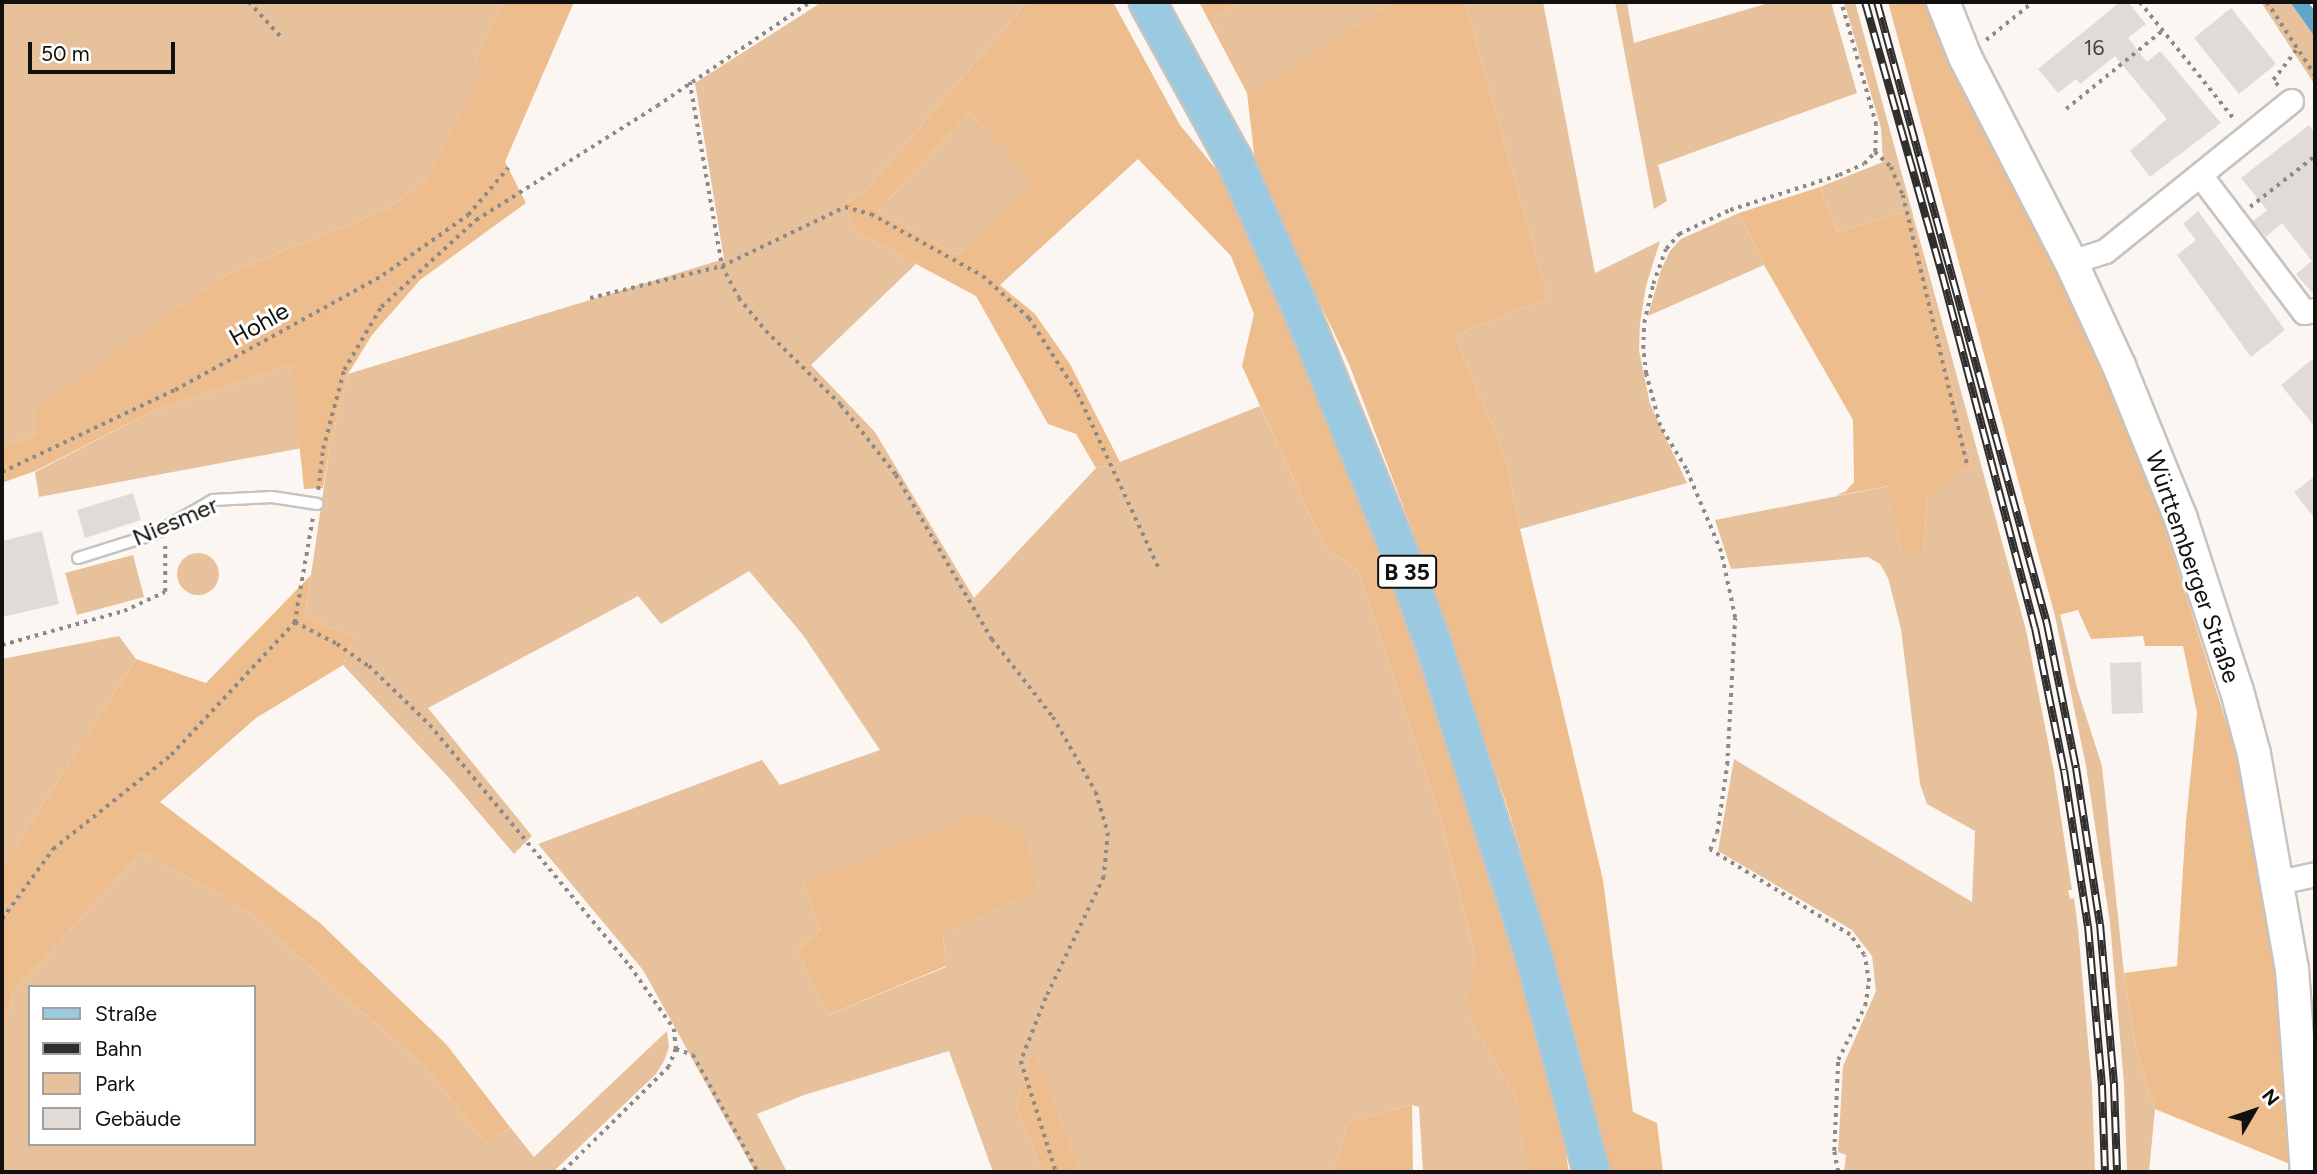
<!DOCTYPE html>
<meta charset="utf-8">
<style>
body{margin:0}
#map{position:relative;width:2317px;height:1174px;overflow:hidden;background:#fbf6f2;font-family:Figtree,sans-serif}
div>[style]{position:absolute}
.green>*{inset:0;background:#e7c19c}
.round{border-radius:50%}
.forest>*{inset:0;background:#eebd8d}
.water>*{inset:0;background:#61a6c7}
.building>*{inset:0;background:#e0dbd7}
.path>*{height:3.5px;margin-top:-1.75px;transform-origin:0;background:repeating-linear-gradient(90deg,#8c8986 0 3.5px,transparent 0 8.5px)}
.roads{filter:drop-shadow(2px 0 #c7c3be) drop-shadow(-2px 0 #c7c3be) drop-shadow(0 2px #c7c3be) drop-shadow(0 -2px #c7c3be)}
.lane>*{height:10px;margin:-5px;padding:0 5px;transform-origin:5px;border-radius:5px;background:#fff}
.street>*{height:23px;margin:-11.5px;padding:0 11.5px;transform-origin:11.5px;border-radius:11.5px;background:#fff}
.secondary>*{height:32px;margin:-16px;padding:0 16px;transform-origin:16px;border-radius:16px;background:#fff}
.primary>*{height:35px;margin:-17.5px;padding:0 17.5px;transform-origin:17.5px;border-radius:17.5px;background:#99cae1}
.rail>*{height:8px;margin-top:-4px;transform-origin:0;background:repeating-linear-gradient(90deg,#fff 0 16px,#312f2d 0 32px);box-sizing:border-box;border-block:2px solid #312f2d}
span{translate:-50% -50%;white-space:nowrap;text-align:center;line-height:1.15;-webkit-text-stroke:6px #fff;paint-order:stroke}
.number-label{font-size:21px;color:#464441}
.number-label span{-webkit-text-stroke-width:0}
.shield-label span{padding:2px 5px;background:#fff;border:2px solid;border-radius:5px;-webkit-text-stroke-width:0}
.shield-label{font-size:23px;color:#12110f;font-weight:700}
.street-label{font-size:24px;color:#12110f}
.frame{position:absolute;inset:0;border:4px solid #12110f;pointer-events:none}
.legend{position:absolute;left:28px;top:985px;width:228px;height:161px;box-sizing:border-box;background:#fff;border:2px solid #a0a09f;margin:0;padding:9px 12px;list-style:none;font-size:21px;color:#12110f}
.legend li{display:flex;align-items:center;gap:14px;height:35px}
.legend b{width:35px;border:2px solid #a0a09f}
.north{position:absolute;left:2219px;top:1076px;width:70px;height:70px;-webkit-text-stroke:5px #fff;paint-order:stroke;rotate:51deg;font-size:19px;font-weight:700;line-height:28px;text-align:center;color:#12110f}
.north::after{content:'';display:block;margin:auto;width:24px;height:32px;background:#12110f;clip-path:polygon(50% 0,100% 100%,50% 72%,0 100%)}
.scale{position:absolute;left:28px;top:42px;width:147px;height:32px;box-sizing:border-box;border:4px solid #12110f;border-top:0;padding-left:9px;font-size:21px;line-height:24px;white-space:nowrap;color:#12110f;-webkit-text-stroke:5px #fff;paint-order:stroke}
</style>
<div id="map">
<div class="green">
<div style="clip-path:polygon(2px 2px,503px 2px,475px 61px,486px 70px,425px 179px,391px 207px,223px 276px,37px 408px,37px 434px,2px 447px)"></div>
<div style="clip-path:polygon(evenodd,822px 2px,1027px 2px,862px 195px,843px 204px,858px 233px,916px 264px,811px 365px,875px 432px,974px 598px,1096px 468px,1120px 462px,1260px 406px,1325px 548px,1358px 570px,1444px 830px,1476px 959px,1469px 996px,1472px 1023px,1516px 1097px,1531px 1172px,1423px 1172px,1419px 1107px,1412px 1105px,1348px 1122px,1333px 1172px,1081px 1172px,1034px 1051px,1016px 1105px,1042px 1172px,993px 1172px,949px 1051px,804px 1095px,757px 1114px,787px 1172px,755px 1172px,643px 970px,538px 844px,762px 760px,780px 785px,880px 750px,803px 635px,749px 571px,661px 624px,638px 596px,428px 708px,532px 836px,514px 854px,451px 780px,343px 665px,354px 638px,305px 616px,330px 445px,348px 374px,724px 259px,695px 83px,822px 2px,804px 883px,1035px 890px,943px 934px,946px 967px,828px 1015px,797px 950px,821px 930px,804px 883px)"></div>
<div style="clip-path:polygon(1238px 2px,1393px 2px,1252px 94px,1211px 18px)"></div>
<div style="clip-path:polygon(1465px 2px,1543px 2px,1595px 273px,1660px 241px,1646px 286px,1640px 323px,1639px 350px,1650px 404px,1687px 483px,1520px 529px,1507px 462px,1455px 335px,1548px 298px)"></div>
<div style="clip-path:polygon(1615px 2px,1627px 2px,1634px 43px,1772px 2px,1831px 2px,1857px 93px,1658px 165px,1667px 201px,1654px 209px)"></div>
<div style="clip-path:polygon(1844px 2px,1855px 2px,2026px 630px,2054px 772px,2072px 890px,2068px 890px,2070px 899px,2074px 898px,2078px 928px,2092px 1087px,2095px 1172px,1844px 1172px,1846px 1155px,1838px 1152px,1843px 1066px,1876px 991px,1872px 956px,1852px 930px,1718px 851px,1734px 759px,1972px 902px,1975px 831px,1927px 804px,1920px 784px,1901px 629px,1888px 578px,1880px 564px,1868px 557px,1731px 569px,1715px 520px,1889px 486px,1902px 553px,1924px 552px,1927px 495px,1971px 465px,1912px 215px,1902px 213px,1837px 232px,1820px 187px,1883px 162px,1881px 128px)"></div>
<div style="clip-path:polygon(2261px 2px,2290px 2px,2315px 37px,2315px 85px)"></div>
<div style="clip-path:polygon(969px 112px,1034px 180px,957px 255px,878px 211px)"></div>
<div style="clip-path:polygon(1739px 213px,1764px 265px,1648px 316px,1661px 270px,1670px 251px,1681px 239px)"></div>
<div style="clip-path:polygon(291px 365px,302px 448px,39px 497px,35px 472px,151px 412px)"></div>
<div class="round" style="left:177px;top:553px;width:42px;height:42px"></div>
<div style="clip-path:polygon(133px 555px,144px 597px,77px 615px,65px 573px)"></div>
<div style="clip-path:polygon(2060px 614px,2077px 688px,2102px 766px,2124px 973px,2136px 1050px,2155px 1109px,2149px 1172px,2127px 1172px,2124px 1084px,2110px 923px,2086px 766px,2055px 616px)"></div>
<div style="clip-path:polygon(119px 636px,136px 659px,2px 868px,2px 659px)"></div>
<div style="clip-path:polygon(evenodd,142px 852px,245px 909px,424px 1066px,487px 1144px,510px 1127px,534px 1157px,667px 1031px,669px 1047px,664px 1061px,656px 1074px,553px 1172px,2px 1172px,2px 1036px,14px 991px,142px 852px,30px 987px,254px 987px,254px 1144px,30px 1144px,30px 987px)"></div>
</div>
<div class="forest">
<div style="clip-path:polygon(503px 2px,574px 2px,505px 162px,526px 203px,420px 280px,372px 335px,348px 374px,330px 445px,323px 488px,304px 489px,291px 365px,151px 412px,35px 471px,2px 483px,2px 447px,37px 434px,36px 408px,223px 276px,391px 207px,425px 179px,485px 70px,475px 61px)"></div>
<div style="clip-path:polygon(evenodd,1027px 2px,1113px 2px,1180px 125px,1224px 179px,1255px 242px,1401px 595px,1484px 849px,1571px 1147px,1566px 1155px,1569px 1172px,1528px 1172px,1516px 1097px,1472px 1023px,1468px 996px,1476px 959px,1444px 830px,1358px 570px,1325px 548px,1242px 366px,1254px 314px,1231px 256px,1138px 159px,1000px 285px,1035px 314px,1070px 364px,1120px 462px,1096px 468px,1076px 434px,1048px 424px,976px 296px,858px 233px,843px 204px,862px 195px,1027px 2px,969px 112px,1033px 180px,957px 255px,878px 211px,969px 112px)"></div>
<div style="clip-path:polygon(1199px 2px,1238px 2px,1211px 18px,1252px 93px,1393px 2px,1465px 2px,1548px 298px,1455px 335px,1507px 462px,1520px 529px,1603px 880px,1633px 1112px,1657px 1123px,1663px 1172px,1611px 1172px,1565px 996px,1508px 809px,1425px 564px,1349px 364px,1256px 170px,1247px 93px)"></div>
<div style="clip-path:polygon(1888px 2px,1927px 2px,1949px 57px,2058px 269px,2105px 372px,2152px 488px,2238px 759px,2269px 879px,2297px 1167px,2155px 1109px,2136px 1050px,2124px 973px,2177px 966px,2186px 821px,2197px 713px,2183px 646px,2145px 646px,2143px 636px,2091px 639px,2078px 610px,2055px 616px)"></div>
<div style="clip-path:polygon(1820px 187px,1837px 232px,1902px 213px,1912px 215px,1971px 465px,1927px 496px,1924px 553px,1902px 553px,1888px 486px,1835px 496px,1846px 491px,1854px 482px,1853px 420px,1764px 265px,1739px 213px)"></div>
<div style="clip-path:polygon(311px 575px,305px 616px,354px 638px,343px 665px,256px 718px,160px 802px,320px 923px,446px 1044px,510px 1127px,487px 1144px,424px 1066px,245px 909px,142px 852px,14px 991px,2px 1036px,2px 868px,136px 659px,206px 683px)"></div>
<div style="clip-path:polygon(981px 812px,1025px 834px,1036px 890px,943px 934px,946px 966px,828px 1015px,797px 950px,821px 930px,804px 883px)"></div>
<div style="clip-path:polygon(1034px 1050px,1081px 1172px,1042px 1172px,1016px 1105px)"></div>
<div style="clip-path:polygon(1412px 1105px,1413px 1172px,1333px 1172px,1348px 1122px)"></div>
</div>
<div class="water">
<div style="clip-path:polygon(2290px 2px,2308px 2px,2315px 11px,2315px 37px)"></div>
</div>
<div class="building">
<div style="clip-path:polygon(2120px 2px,2128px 2px,2146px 24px,2128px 38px,2147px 62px,2160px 51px,2221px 123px,2150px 177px,2130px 151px,2167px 119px,2115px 56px,2080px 84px,2076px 79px,2058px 93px,2038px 69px)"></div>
<div style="clip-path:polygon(2231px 8px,2276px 64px,2239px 94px,2194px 38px)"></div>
<div style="clip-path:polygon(2309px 125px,2315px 133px,2315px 296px,2296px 274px,2312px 261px,2282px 223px,2266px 237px,2253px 221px,2267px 210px,2241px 178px)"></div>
<div style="clip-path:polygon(2198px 211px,2285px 330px,2251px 357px,2177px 255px,2196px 240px,2183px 224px)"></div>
<div style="clip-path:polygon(2315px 357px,2315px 427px,2281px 385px)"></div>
<div style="clip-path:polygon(2315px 476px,2315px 519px,2294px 492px)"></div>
<div style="clip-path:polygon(133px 493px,141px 520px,85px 538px,77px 510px)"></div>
<div style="clip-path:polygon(42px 531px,59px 604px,2px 617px,2px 541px)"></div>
<div style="clip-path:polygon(2141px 662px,2143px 713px,2112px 714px,2110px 663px)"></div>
</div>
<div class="path">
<div style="left:249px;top:2px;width:49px;rotate:47.5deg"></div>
<div style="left:2140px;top:2px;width:151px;rotate:51.2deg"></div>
<div style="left:2267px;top:2px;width:87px;rotate:56.7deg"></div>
<div style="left:1986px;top:40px;width:60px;rotate:-39deg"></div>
<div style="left:690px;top:82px;width:187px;rotate:80.1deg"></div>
<div style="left:722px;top:266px;width:36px;rotate:62deg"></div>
<div style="left:739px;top:298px;width:43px;rotate:50.7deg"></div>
<div style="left:766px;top:331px;width:105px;rotate:44.6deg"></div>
<div style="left:841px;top:405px;width:89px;rotate:51.8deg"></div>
<div style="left:896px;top:475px;width:190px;rotate:59.7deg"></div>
<div style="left:992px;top:639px;width:99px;rotate:52deg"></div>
<div style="left:1053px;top:717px;width:86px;rotate:60.2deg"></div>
<div style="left:1096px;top:792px;width:43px;rotate:73.7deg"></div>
<div style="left:1108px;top:833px;width:44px;rotate:95.2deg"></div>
<div style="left:1104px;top:877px;width:134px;rotate:115.6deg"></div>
<div style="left:1046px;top:998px;width:68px;rotate:111.6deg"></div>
<div style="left:1021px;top:1061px;width:116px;rotate:72.5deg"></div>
<div style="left:2278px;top:86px;width:8px;rotate:-130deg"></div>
<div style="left:2273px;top:80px;width:41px;rotate:-52deg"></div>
<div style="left:2066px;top:109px;width:124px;rotate:-39.1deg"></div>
<div style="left:1875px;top:152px;width:22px;rotate:43deg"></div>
<div style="left:1891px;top:167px;width:30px;rotate:67deg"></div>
<div style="left:1903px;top:195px;width:276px;rotate:76.6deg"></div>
<div style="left:2250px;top:207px;width:83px;rotate:-38.1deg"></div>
<div style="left:590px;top:298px;width:136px;rotate:-13.6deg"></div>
<div style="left:722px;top:266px;width:136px;rotate:-25.6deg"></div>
<div style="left:845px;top:207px;width:27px;rotate:15deg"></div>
<div style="left:871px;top:214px;width:128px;rotate:29deg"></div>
<div style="left:983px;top:276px;width:62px;rotate:42.4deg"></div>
<div style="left:1029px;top:318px;width:90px;rotate:57.2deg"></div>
<div style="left:1078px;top:394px;width:195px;rotate:65.1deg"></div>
<div style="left:2px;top:472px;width:191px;rotate:-25.4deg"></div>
<div style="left:175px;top:390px;width:238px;rotate:-28.9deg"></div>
<div style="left:383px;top:275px;width:104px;rotate:-35.2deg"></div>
<div style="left:468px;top:215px;width:62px;rotate:-49.6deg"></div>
<div style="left:318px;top:490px;width:41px;rotate:-83deg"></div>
<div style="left:323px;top:449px;width:82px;rotate:-75.1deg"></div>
<div style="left:344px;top:370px;width:73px;rotate:-59.6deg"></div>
<div style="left:381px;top:307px;width:129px;rotate:-42.5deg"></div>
<div style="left:476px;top:220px;width:214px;rotate:-32.2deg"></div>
<div style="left:657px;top:106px;width:185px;rotate:-34.2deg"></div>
<div style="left:313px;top:519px;width:105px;rotate:99.9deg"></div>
<div style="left:295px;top:622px;width:47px;rotate:27.6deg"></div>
<div style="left:337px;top:644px;width:39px;rotate:35deg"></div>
<div style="left:369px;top:666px;width:85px;rotate:44deg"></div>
<div style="left:430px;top:725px;width:313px;rotate:50.3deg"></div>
<div style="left:630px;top:966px;width:77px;rotate:55.1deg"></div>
<div style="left:674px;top:1029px;width:20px;rotate:84deg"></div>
<div style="left:676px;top:1049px;width:19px;rotate:111deg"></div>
<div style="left:669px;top:1067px;width:149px;rotate:135.3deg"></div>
<div style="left:2px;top:645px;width:127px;rotate:-15.6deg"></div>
<div style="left:124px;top:611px;width:45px;rotate:-24.9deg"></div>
<div style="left:165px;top:592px;width:46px;rotate:-90deg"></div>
<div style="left:2px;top:919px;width:87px;rotate:-53.9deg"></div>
<div style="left:53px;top:849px;width:151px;rotate:-38.5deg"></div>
<div style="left:171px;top:755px;width:182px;rotate:-47deg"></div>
<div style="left:676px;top:1049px;width:18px;rotate:19deg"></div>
<div style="left:693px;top:1055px;width:134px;rotate:60.9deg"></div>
<div style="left:1838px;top:1172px;width:21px;rotate:-101deg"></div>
<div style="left:1834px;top:1151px;width:91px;rotate:-87.5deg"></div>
<div style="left:1838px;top:1060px;width:60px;rotate:-63.4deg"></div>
<div style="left:1865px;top:1006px;width:24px;rotate:-81deg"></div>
<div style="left:1869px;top:982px;width:27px;rotate:-100deg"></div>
<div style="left:1864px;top:955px;width:24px;rotate:-125deg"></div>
<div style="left:1850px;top:935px;width:164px;rotate:-148.7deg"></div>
<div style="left:1710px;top:850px;width:18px;rotate:-68deg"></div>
<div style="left:1717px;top:833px;width:69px;rotate:-81.6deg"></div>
<div style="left:1727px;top:765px;width:147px;rotate:-86.9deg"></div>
<div style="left:1735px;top:618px;width:67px;rotate:-102deg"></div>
<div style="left:1721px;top:552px;width:90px;rotate:-112.9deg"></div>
<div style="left:1686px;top:469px;width:50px;rotate:-121.2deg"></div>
<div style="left:1660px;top:426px;width:54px;rotate:-105.1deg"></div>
<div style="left:1646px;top:374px;width:25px;rotate:-97deg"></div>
<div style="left:1643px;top:349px;width:26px;rotate:-88deg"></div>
<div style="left:1644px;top:323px;width:40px;rotate:-77deg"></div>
<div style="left:1653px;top:284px;width:37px;rotate:-70deg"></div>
<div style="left:1666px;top:249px;width:20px;rotate:-49deg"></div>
<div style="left:1679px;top:234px;width:56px;rotate:-25.2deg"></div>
<div style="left:1730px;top:210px;width:114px;rotate:-17.8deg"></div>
<div style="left:1839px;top:175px;width:27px;rotate:-24deg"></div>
<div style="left:1864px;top:164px;width:16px;rotate:-47deg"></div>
<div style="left:1875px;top:152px;width:27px;rotate:-88deg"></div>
<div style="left:1876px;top:125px;width:128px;rotate:-105.9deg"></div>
</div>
<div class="roads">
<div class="lane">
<div style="left:78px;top:558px;width:80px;rotate:-17.5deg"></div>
<div style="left:154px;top:534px;width:68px;rotate:-30deg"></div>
<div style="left:213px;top:500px;width:59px;rotate:-2.9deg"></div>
<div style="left:272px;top:497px;width:46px;rotate:8.8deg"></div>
</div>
<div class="street">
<div style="left:2200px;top:175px;width:172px;rotate:52.8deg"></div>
<div style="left:2304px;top:312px;width:11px;rotate:-10deg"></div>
<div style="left:2071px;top:262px;width:36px;rotate:-18deg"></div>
<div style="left:2105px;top:251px;width:239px;rotate:-38.9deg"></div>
<div style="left:2278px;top:882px;width:38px;rotate:-12deg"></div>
</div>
<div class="secondary">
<div style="left:1943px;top:2px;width:59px;rotate:68.2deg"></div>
<div style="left:1965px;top:57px;width:231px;rotate:62.7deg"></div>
<div style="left:2071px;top:262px;width:115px;rotate:65.2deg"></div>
<div style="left:2119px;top:366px;width:162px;rotate:67.9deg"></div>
<div style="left:2180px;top:516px;width:184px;rotate:72deg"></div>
<div style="left:2237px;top:691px;width:65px;rotate:74.9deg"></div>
<div style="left:2254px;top:754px;width:218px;rotate:80deg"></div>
<div style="left:2292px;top:969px;width:204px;rotate:85.8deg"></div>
</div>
<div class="primary">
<div style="left:1147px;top:2px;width:180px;rotate:61.2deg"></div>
<div style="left:1234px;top:160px;width:157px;rotate:65.9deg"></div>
<div style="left:1298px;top:303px;width:276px;rotate:67.9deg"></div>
<div style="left:1402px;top:559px;width:90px;rotate:70deg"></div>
<div style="left:1433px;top:644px;width:327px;rotate:72.2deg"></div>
<div style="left:1533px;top:955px;width:225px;rotate:75deg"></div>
</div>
</div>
<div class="rail">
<div style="left:1865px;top:2px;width:283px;rotate:74.2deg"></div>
<div style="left:1942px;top:274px;width:366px;rotate:75.3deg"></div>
<div style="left:2035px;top:628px;width:145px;rotate:78.5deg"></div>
<div style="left:2064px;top:770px;width:158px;rotate:81.3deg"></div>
<div style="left:2088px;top:926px;width:161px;rotate:85deg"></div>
<div style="left:2102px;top:1086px;width:86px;rotate:88deg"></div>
<div style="left:1877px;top:2px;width:645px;rotate:74.71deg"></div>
<div style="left:2047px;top:624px;width:147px;rotate:78.6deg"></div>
<div style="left:2076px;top:768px;width:158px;rotate:81.3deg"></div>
<div style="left:2100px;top:924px;width:162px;rotate:85deg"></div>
<div style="left:2114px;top:1085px;width:87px;rotate:88deg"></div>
</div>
<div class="number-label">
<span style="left:2094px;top:48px">16</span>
</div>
<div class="shield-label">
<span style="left:1407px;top:572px">B 35</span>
</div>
<div class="street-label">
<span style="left:259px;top:324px;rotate:-29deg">Hohle</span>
<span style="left:175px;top:521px;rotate:-23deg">Niesmer</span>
<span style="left:2193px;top:567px;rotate:71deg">Württemberger Straße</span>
</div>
<div class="frame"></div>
<ul class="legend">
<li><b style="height:9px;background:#99cae1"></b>Straße</li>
<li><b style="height:9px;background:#312f2d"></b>Bahn</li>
<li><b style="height:19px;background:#e7c19c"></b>Park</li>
<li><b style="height:19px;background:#e0dbd7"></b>Gebäude</li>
</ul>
<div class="north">N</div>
<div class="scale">50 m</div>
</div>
